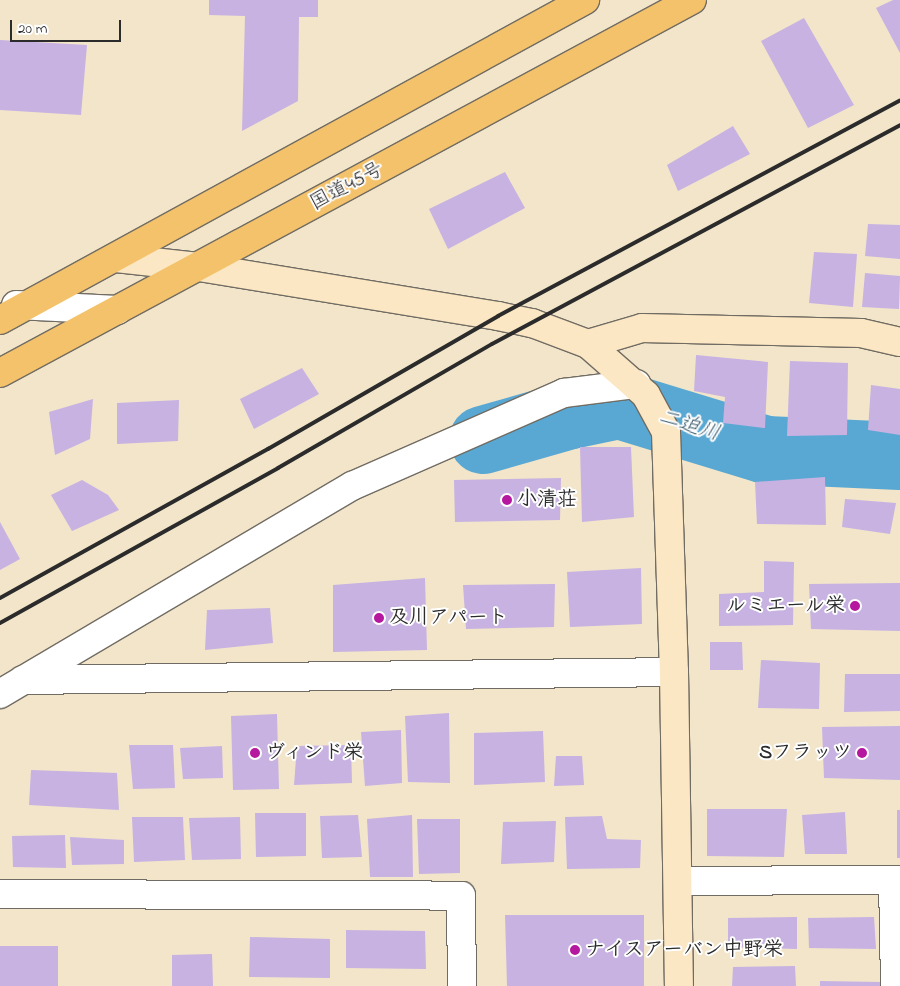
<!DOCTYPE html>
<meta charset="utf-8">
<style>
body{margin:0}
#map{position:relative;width:900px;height:986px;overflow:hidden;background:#f2e5ca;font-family:"Indie Flower","Klee One",sans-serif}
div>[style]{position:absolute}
.river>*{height:68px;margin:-34px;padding:0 34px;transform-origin:34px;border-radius:34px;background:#58a8d3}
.building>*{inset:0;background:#c7b2e2}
.roads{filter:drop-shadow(1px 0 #716c63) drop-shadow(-1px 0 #716c63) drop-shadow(0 1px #716c63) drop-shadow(0 -1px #716c63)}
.street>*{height:28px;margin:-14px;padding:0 14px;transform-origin:14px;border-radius:14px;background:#fff}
.secondary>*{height:28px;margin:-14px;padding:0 14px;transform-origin:14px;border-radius:14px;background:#fbe7c3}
.highway>*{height:28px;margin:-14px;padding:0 14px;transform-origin:14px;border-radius:14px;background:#f4c26a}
.rail>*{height:4px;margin:-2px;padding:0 2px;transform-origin:2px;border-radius:2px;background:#2b2b2b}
.dots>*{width:14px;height:14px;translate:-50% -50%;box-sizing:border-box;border:2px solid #fff;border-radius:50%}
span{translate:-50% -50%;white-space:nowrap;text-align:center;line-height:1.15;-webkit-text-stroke:4px #fff;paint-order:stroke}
.street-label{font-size:20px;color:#2b2b2b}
.poi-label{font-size:20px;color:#2b2b2b;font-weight:700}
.left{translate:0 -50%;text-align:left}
.right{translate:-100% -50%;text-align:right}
.water-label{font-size:21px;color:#3d5d6e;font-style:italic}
.scale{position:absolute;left:10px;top:20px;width:111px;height:22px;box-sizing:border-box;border:2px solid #2b2b2b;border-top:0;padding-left:6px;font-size:15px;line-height:18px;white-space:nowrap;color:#2b2b2b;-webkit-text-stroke:4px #fff;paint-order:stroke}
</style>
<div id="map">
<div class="river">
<div style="left:483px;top:440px;width:91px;rotate:-15.9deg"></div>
<div style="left:571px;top:415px;width:49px;rotate:-11.8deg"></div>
<div style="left:619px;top:405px;width:154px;rotate:17deg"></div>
<div style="left:766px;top:450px;width:134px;rotate:2.6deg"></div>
</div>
<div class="building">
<div style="clip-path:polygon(209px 0,318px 0,318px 17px,299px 17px,298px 101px,242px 131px,245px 16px,209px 15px)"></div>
<div style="clip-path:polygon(893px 0,900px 0,900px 53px,876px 8px)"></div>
<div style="clip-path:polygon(804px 18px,854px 105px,808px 128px,761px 41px)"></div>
<div style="clip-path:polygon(0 40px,87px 45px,81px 115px,0 110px)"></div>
<div style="clip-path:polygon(733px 126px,750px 154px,678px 191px,667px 165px)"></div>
<div style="clip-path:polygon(505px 172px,525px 208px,448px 249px,429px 209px)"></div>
<div style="clip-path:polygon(868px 224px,900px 225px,900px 259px,865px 256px)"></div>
<div style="clip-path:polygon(814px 252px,857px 254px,853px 307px,809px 303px)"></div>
<div style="clip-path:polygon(865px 273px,900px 276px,899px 309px,862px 307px)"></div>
<div style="clip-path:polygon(696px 355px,768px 362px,765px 428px,723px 423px,725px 397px,694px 391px)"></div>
<div style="clip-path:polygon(790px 361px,848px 363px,847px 435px,787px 436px)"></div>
<div style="clip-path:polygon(302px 368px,319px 394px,254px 429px,240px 399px)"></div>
<div style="clip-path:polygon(871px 385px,900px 389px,900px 435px,868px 430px)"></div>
<div style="clip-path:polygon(93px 399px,90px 439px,55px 455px,49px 412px)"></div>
<div style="clip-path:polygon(179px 400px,178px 441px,117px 444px,117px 403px)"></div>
<div style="clip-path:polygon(580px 447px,631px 447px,634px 517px,582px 522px)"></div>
<div style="clip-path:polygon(825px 477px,826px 525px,757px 524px,755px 482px)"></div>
<div style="clip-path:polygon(561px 478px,560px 520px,455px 522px,454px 480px)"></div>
<div style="clip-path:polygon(82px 480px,108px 495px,119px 510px,72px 531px,51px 495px)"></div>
<div style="clip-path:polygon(845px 499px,896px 503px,890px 534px,842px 527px)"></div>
<div style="clip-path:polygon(0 522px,20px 559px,0 570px)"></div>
<div style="clip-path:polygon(764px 561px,794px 562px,793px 625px,719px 626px,719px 594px,764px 592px)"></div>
<div style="clip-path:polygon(641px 568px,642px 624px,570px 627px,567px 572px)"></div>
<div style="clip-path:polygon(425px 578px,427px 650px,333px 652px,333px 585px)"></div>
<div style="clip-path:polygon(900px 583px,900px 631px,811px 629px,809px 584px)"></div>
<div style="clip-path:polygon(555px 584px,554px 627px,466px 629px,463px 585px)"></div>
<div style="clip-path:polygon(270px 608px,273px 643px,205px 650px,207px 610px)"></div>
<div style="clip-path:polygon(710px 642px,742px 642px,743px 670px,710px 670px)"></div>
<div style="clip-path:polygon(761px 660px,820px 663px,819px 709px,758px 708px)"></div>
<div style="clip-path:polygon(845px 674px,900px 674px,900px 711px,844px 712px)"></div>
<div style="clip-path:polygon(449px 713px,450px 783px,408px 782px,405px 716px)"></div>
<div style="clip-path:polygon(277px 714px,279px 789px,233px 790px,231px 716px)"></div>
<div style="clip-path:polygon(900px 726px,900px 780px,824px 778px,822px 727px)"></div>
<div style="clip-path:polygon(401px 730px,402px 783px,365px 786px,361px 732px)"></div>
<div style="clip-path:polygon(543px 731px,545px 782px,474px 785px,474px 733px)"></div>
<div style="clip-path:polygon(129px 745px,173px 745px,175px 788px,133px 789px)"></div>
<div style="clip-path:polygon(351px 745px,352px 783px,294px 785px,297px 746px)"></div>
<div style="clip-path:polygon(222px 746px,223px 778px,183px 779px,180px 748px)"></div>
<div style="clip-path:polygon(556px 756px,582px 756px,584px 785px,554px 786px)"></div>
<div style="clip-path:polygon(31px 770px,117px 773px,119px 810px,29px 805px)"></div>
<div style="clip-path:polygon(707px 809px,787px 809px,784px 857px,707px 856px)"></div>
<div style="clip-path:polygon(897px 810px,900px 810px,900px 858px,897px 858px)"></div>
<div style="clip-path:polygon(845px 812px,847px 854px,805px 854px,802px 815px)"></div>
<div style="clip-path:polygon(255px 813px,306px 813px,306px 856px,256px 857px)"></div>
<div style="clip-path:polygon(358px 815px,362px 857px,322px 858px,320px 816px)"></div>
<div style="clip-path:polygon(412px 815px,413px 877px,370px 877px,367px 819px)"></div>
<div style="clip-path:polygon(602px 816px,607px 839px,641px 840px,640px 868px,567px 869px,565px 817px)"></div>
<div style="clip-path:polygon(132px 817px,183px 817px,185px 860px,134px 862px)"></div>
<div style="clip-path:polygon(240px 817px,241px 859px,192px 860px,189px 818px)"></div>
<div style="clip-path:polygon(417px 819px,460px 819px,460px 873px,419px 874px)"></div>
<div style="clip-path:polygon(556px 821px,554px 862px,501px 864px,503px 822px)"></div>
<div style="clip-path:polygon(65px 835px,66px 868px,13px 867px,12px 836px)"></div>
<div style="clip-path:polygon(70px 837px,124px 840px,124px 864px,72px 865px)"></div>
<div style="clip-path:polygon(505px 915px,644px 915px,644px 986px,507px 986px)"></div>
<div style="clip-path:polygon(797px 917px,797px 949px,728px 947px,728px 918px)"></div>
<div style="clip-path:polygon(874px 917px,876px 949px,809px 948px,808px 918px)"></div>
<div style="clip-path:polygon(346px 930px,425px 931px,426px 969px,346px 968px)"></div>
<div style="clip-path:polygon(250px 937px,330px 939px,330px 978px,249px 977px)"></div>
<div style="clip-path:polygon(0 946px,58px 946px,58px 986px,0 986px)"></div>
<div style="clip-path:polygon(212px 954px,213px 986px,172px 986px,172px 955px)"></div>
<div style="clip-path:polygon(795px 966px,796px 986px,732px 986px,733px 967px)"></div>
<div style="clip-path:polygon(820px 981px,880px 982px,880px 986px,820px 986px)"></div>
</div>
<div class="roads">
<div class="street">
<div style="left:16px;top:305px;width:102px;rotate:2.8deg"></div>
<div style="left:23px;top:680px;width:651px;rotate:-0.7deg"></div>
<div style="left:0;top:694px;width:409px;rotate:-30.6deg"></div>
<div style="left:352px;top:486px;width:232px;rotate:-23.7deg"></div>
<div style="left:564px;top:393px;width:73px;rotate:-7.1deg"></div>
<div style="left:893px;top:880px;width:106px;rotate:88.9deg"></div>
<div style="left:679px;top:881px;width:221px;rotate:-0.3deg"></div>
<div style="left:0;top:894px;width:461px;rotate:0.2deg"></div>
<div style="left:461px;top:896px;width:90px;rotate:89.4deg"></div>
</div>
<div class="secondary">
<div style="left:116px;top:258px;width:83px;rotate:6.2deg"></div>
<div style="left:199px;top:267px;width:303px;rotate:9.3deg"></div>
<div style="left:498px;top:316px;width:35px;rotate:12deg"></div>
<div style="left:532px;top:323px;width:60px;rotate:20.6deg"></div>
<div style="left:588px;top:344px;width:56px;rotate:-16.5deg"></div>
<div style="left:642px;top:328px;width:219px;rotate:1.3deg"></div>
<div style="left:861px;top:333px;width:40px;rotate:13deg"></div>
<div style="left:588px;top:344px;width:77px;rotate:41.3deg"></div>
<div style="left:646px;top:395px;width:42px;rotate:61.6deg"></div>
<div style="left:666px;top:432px;width:240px;rotate:88.1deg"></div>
<div style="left:674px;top:672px;width:314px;rotate:89.1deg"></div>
</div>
<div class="highway">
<div style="left:0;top:320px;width:667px;rotate:-28.68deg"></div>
<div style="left:0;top:373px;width:786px;rotate:-28.33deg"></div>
</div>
</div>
<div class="rail">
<div style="left:0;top:598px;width:307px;rotate:-29.1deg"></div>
<div style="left:268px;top:449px;width:266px;rotate:-30deg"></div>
<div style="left:498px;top:316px;width:456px;rotate:-28.2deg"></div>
<div style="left:0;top:623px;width:318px;rotate:-29.1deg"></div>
<div style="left:278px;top:468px;width:247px;rotate:-30.1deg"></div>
<div style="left:492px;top:344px;width:463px;rotate:-28.2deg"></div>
</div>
<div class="dots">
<div style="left:507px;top:500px;background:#b5179e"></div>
<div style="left:855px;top:606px;background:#b5179e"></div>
<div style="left:379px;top:618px;background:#b5179e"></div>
<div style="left:255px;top:753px;background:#b5179e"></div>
<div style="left:862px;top:753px;background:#b5179e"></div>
<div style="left:575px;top:950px;background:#b5179e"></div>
</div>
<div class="street-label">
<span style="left:347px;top:187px;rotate:-28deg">国道45号</span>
</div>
<div class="poi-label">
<span class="left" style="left:517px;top:500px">小清荘</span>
<span class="right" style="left:845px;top:606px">ルミエール栄</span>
<span class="left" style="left:389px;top:618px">及川アパート</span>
<span class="left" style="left:265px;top:753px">ヴィンド栄</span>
<span class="right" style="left:852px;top:753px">Sフラッツ</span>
<span class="left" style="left:585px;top:950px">ナイスアーバン中野栄</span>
</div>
<div class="water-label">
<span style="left:689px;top:426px;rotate:17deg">二迫川</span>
</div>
<div class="scale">20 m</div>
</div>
